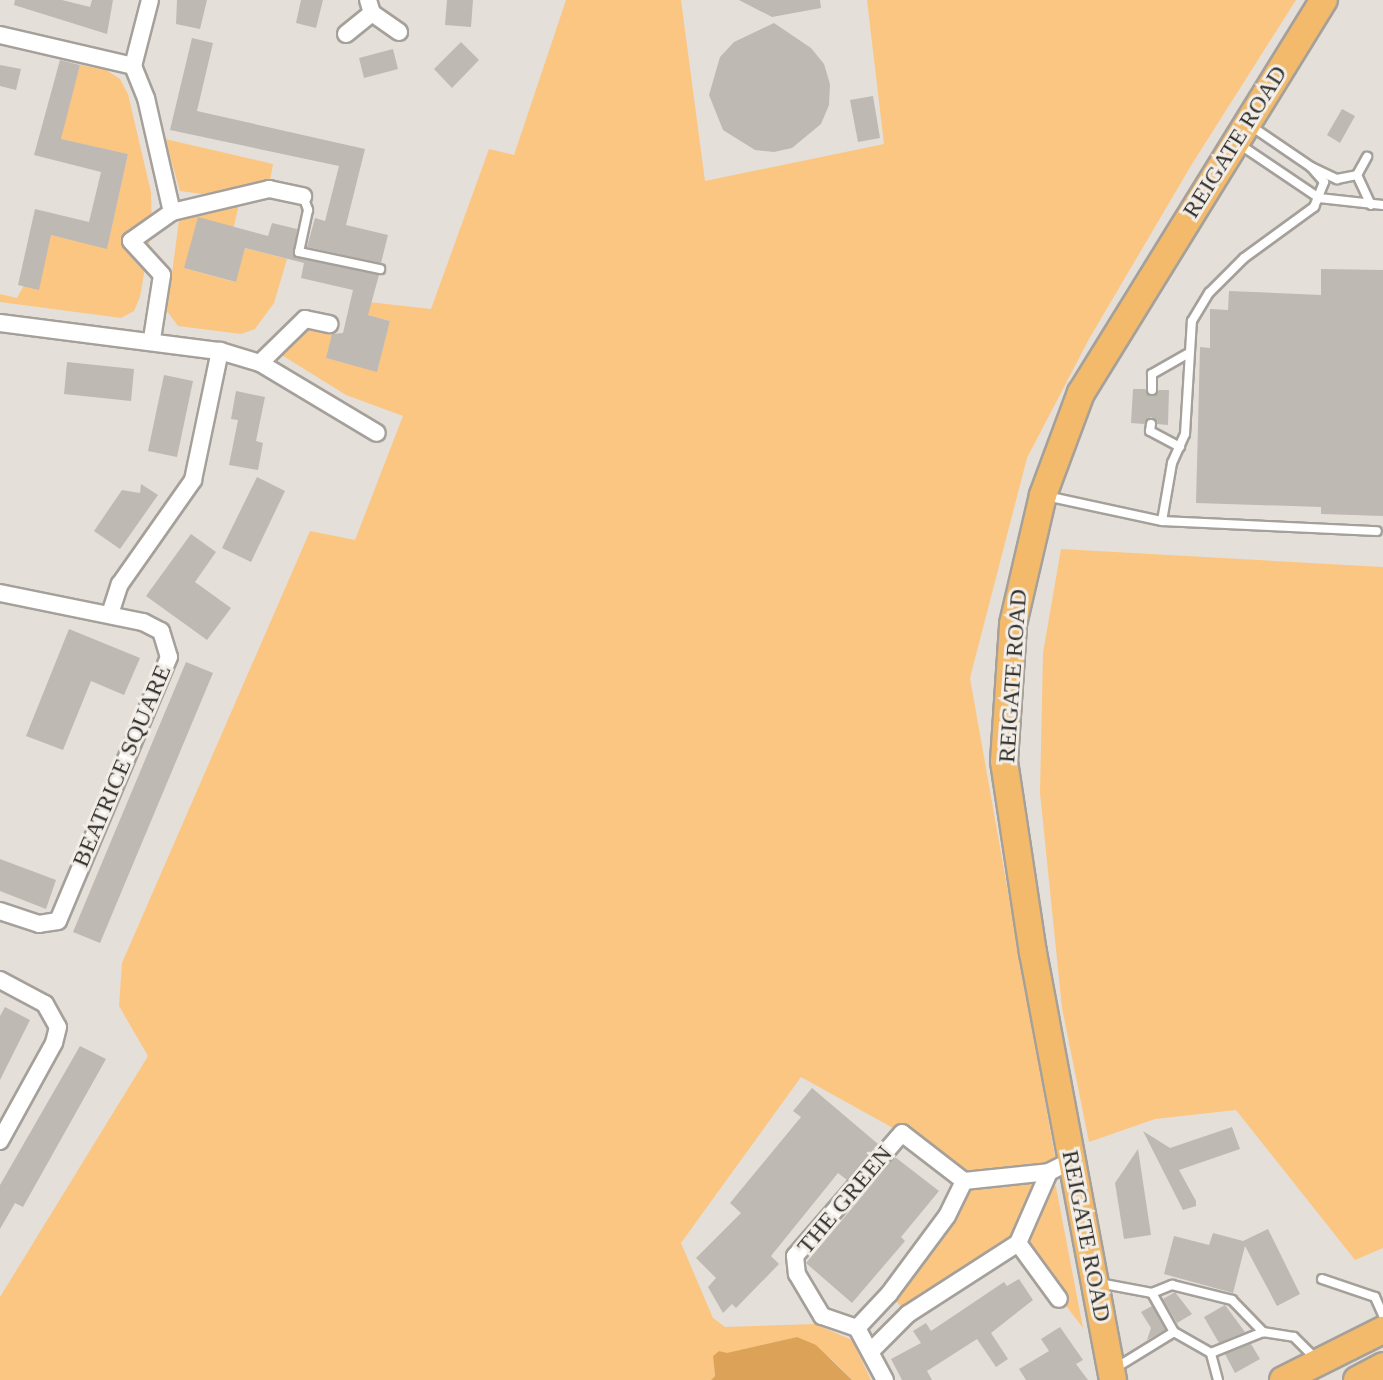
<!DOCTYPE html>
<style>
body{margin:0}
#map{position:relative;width:1383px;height:1380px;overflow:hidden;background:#e5dfd9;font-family:Georgia,serif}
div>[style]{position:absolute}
.green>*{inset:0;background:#fbc682}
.water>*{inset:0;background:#dca358}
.building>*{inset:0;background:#beb9b3}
.roads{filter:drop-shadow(2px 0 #a5a09a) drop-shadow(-2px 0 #a5a09a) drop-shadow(0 2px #a5a09a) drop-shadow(0 -2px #a5a09a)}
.service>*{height:8px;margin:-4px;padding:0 4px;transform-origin:4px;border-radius:4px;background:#fff}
.minor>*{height:16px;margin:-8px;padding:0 8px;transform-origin:8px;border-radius:8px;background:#fff}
.trunk>*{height:26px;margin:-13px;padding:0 13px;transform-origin:13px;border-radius:13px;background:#f2ba6a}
span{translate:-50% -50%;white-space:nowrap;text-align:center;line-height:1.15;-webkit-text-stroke:6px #f2ede6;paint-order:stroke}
.street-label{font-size:24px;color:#32302e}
</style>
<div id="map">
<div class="green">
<div style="clip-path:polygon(566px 0,681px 0,705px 181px,884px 144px,867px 0,1296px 0,1192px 164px,1089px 339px,1027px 458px,970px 678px,1055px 1157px,1049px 1172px,1056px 1187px,1083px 1328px,1018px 1243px,908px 1314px,889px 1294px,964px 1181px,902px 1133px,801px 1077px,681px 1243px,713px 1318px,725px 1327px,815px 1324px,852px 1340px,871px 1380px,852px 1380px,831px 1359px,797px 1337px,727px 1354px,719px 1351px,713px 1356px,715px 1376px,711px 1380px,0 1380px,0 1297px,148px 1056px,119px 1006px,122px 963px,310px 531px,355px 540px,403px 416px,346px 395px,272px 349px,289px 329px,333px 331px,326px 358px,377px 371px,390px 321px,358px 312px,360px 301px,431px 309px,489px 149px,514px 155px)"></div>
<div style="clip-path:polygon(80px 65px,106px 70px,120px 79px,128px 94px,151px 192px,152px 227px,140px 297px,134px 311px,121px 318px,0 302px,0 294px,17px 298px,51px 235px,107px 248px,128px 154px,60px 139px)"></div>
<div style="clip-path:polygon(165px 139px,273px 164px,270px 181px,202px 194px,180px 191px)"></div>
<div style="clip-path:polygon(239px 204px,234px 226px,184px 268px,235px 282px,245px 248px,287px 259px,274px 303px,255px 329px,241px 334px,178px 326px,167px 311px,179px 220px)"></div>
<div style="clip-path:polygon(1061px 549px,1383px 567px,1383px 1248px,1355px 1260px,1236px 1110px,1155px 1119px,1089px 1142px,1062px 1008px,1040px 793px,1043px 653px)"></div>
</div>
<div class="water">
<div style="clip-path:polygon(797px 1337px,816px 1345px,852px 1380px,711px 1380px,715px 1376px,713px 1356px,719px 1351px,727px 1353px)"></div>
</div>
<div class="building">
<div style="clip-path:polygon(15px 0,62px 0,90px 7px,92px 0,113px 0,107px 34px,14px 5px)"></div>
<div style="clip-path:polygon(177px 0,207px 0,200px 29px,176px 24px)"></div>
<div style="clip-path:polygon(301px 0,323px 0,316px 28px,296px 23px)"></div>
<div style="clip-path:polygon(447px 0,473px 0,471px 27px,445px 25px)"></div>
<div style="clip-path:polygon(739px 0,820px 0,821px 8px,772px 17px)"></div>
<div style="clip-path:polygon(774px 23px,811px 48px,824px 64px,830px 84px,829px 105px,821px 124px,792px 148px,774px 152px,755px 150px,723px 130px,709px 95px,720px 57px,734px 42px)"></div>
<div style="clip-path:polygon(192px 38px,213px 43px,197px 111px,365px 149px,346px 225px,388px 235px,381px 263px,307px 247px,315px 218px,325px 221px,339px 166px,170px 130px)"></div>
<div style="clip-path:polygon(461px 42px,479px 60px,452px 88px,434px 69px)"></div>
<div style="clip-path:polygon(393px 49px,398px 69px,364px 78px,359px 58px)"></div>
<div style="clip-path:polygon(60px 60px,80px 65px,61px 139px,128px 154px,107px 249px,51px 235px,39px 290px,18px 285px,35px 209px,89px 222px,101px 172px,34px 155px)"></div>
<div style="clip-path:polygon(0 65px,21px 69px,16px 90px,0 86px)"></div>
<div style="clip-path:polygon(873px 96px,880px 138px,858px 142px,850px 100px)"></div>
<div style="clip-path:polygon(1342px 109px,1355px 116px,1340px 143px,1327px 135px)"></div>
<div style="clip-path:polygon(198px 217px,268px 236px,272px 223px,297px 229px,295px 257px,379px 275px,368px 315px,390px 321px,377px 372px,326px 358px,332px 334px,343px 333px,353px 290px,301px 278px,304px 263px,245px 248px,236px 282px,184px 268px)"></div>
<div style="clip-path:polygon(1321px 269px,1383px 270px,1383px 516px,1321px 514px,1321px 507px,1196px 503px,1200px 347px,1210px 348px,1210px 309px,1228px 310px,1229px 291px,1321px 295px)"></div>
<div style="clip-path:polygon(67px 362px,134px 369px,131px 401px,64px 394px)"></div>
<div style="clip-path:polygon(164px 375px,193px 381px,177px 457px,148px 451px)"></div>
<div style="clip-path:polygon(1133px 389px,1145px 389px,1151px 396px,1159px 390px,1169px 390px,1168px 425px,1157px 424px,1151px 417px,1144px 424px,1131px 423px)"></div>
<div style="clip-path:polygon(236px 391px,265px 397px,256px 441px,263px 443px,258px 470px,229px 465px,238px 420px,231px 419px)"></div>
<div style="clip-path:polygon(257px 477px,285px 491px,251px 562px,222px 548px)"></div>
<div style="clip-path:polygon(141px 484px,158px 495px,120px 549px,94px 531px,122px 490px,140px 493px)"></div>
<div style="clip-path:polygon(191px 534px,216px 552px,195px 582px,231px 608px,207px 640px,146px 596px)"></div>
<div style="clip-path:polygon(69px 629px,140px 658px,124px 695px,91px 681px,63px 750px,26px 736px)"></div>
<div style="clip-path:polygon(186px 662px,213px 673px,100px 943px,73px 932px)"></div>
<div style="clip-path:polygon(0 859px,56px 880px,46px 909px,0 891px)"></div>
<div style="clip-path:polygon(5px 1007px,30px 1020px,0 1080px,0 1016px)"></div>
<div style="clip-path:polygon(80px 1046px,106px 1059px,23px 1207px,15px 1203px,0 1229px,0 1185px)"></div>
<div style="clip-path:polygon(812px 1088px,878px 1144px,847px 1180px,838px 1173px,771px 1256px,779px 1264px,736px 1308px,732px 1304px,723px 1313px,708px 1287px,716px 1278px,696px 1258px,741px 1213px,730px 1203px,801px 1117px,793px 1111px)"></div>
<div style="clip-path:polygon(1232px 1127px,1240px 1149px,1179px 1170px,1196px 1201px,1196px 1206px,1183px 1210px,1143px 1131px,1170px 1148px)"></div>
<div style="clip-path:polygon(1138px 1149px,1151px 1235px,1124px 1239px,1115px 1183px)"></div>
<div style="clip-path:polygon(895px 1157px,939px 1191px,901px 1237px,905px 1241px,852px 1303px,806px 1263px)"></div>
<div style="clip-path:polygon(1268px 1229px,1300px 1294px,1277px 1306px,1245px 1246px,1233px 1293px,1164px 1274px,1174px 1236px,1209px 1245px,1213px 1233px,1243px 1241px)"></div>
<div style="clip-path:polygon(1019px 1279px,1033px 1300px,991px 1333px,1008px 1359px,996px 1367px,977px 1339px,927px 1371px,932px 1380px,902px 1380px,891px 1359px,921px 1343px,913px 1331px,926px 1323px,931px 1331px,1004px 1282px,1007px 1286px)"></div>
<div style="clip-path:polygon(1175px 1292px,1192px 1314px,1177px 1323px,1163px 1299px)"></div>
<div style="clip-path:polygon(1225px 1305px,1245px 1332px,1219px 1343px,1204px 1317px)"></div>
<div style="clip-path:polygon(1152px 1306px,1165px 1330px,1147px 1340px,1151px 1328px,1141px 1312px)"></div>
<div style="clip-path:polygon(1060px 1327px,1083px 1360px,1076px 1364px,1088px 1380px,1026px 1380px,1019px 1369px,1049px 1351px,1041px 1339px)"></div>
<div style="clip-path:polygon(1251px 1344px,1260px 1359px,1235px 1373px,1225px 1354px)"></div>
</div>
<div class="roads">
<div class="service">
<div style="left:1251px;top:126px;width:73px;rotate:34.3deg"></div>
<div style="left:1311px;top:167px;width:29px;rotate:25deg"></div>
<div style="left:1337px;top:179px;width:20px;rotate:-11deg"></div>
<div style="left:1357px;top:175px;width:21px;rotate:-61deg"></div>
<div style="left:1239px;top:144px;width:97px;rotate:34deg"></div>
<div style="left:1319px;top:198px;width:64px;rotate:6.2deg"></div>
<div style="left:1357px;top:175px;width:33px;rotate:65deg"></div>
<div style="left:303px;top:196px;width:15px;rotate:70deg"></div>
<div style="left:308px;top:210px;width:43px;rotate:102.1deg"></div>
<div style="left:299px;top:252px;width:83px;rotate:11.9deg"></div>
<div style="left:1152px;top:390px;width:16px;rotate:-90deg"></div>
<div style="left:1152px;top:374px;width:40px;rotate:-29.7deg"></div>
<div style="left:1151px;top:424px;width:7px;rotate:98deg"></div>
<div style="left:1150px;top:431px;width:34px;rotate:28deg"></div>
<div style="left:1046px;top:496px;width:119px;rotate:12.2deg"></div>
<div style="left:1162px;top:521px;width:215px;rotate:2.7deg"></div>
<div style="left:1162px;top:521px;width:59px;rotate:-80.2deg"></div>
<div style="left:1172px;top:463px;width:32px;rotate:-66deg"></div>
<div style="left:1185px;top:434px;width:113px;rotate:-86.5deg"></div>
<div style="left:1192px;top:321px;width:33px;rotate:-59deg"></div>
<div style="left:1209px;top:293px;width:49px;rotate:-45deg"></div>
<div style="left:1244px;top:258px;width:87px;rotate:-36.1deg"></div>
<div style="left:1314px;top:207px;width:27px;rotate:-68deg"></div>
<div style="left:1324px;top:182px;width:20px;rotate:-131deg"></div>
<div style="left:1322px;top:1279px;width:56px;rotate:18.8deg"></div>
<div style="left:1375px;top:1297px;width:20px;rotate:66deg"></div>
<div style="left:1099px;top:1283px;width:54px;rotate:10.7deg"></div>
<div style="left:1152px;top:1293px;width:45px;rotate:60.6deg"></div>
<div style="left:1174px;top:1332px;width:67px;rotate:148.4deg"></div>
<div style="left:1152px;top:1293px;width:22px;rotate:-22deg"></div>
<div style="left:1172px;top:1285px;width:62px;rotate:14deg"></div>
<div style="left:1232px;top:1300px;width:45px;rotate:45.9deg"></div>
<div style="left:1174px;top:1332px;width:43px;rotate:29.6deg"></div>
<div style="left:1218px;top:1380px;width:28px;rotate:-105deg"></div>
<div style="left:1211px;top:1353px;width:56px;rotate:-22deg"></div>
<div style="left:1263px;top:1332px;width:31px;rotate:9deg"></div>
<div style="left:1294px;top:1337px;width:33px;rotate:45deg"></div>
</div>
<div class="minor">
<div style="left:368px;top:0;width:14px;rotate:73deg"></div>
<div style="left:372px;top:13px;width:33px;rotate:35deg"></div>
<div style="left:346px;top:34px;width:33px;rotate:-39deg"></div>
<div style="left:0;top:35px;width:137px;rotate:13.1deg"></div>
<div style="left:133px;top:66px;width:35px;rotate:68deg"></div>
<div style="left:146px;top:98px;width:117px;rotate:77.2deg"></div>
<div style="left:172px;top:212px;width:50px;rotate:144.7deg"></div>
<div style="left:131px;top:241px;width:46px;rotate:47.6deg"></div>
<div style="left:162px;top:275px;width:65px;rotate:98.9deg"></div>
<div style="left:133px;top:66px;width:68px;rotate:-75.6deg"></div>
<div style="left:172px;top:212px;width:100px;rotate:-13.3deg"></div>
<div style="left:269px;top:189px;width:35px;rotate:12deg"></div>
<div style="left:0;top:323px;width:222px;rotate:7.3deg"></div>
<div style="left:220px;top:351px;width:42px;rotate:16.7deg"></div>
<div style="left:260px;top:363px;width:136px;rotate:30.9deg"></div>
<div style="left:260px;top:363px;width:63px;rotate:-44.4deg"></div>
<div style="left:305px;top:319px;width:25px;rotate:12deg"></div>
<div style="left:0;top:593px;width:146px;rotate:11.5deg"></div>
<div style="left:143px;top:622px;width:20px;rotate:27deg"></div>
<div style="left:161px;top:631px;width:27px;rotate:73deg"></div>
<div style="left:169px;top:657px;width:286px;rotate:112.8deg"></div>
<div style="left:58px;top:921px;width:19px;rotate:171deg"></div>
<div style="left:39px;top:924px;width:41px;rotate:-161.6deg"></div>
<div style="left:110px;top:614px;width:32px;rotate:-72deg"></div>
<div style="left:120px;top:584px;width:127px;rotate:-54.9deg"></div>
<div style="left:193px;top:480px;width:132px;rotate:-78.2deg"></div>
<div style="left:0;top:980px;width:51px;rotate:28.1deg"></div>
<div style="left:45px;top:1004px;width:26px;rotate:61deg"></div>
<div style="left:58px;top:1027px;width:16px;rotate:104deg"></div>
<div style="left:54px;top:1043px;width:112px;rotate:118.9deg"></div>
<div style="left:964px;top:1181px;width:85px;rotate:-6deg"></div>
<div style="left:1018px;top:1243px;width:69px;rotate:53.8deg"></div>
<div style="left:857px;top:1328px;width:47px;rotate:-46.7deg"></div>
<div style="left:889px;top:1294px;width:97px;rotate:-53.4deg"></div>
<div style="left:947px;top:1216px;width:39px;rotate:-64deg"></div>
<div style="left:964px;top:1181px;width:78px;rotate:-142.3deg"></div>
<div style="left:902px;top:1133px;width:163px;rotate:131deg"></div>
<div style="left:795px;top:1256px;width:18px;rotate:84deg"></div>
<div style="left:797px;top:1274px;width:49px;rotate:59.2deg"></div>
<div style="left:822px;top:1316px;width:37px;rotate:19deg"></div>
<div style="left:857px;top:1328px;width:59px;rotate:61.7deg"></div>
<div style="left:872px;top:1350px;width:51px;rotate:-45deg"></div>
<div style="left:908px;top:1314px;width:131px;rotate:-32.8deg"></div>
<div style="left:1018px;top:1243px;width:77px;rotate:-66.4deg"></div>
<div style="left:1049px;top:1172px;width:25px;rotate:-27deg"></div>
</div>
<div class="trunk">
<div style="left:1113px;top:1380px;width:434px;rotate:-100.6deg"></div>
<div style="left:1033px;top:953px;width:194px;rotate:-98.6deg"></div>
<div style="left:1004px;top:761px;width:137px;rotate:-86.2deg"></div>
<div style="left:1013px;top:624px;width:132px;rotate:-76.9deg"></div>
<div style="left:1043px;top:495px;width:109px;rotate:-69.6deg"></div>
<div style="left:1081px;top:393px;width:462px;rotate:-58.3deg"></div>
<div style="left:1283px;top:1380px;width:112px;rotate:-26.6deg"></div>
<div style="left:1357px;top:1380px;width:30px;rotate:-28deg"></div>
</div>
</div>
<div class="street-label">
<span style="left:1235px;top:142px;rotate:-58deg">REIGATE ROAD</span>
<span style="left:1013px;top:676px;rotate:-86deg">REIGATE ROAD</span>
<span style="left:122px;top:766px;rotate:-67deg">BEATRICE SQUARE</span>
<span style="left:845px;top:1200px;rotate:-50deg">THE GREEN</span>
<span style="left:1086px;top:1236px;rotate:79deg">REIGATE ROAD</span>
</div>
</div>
